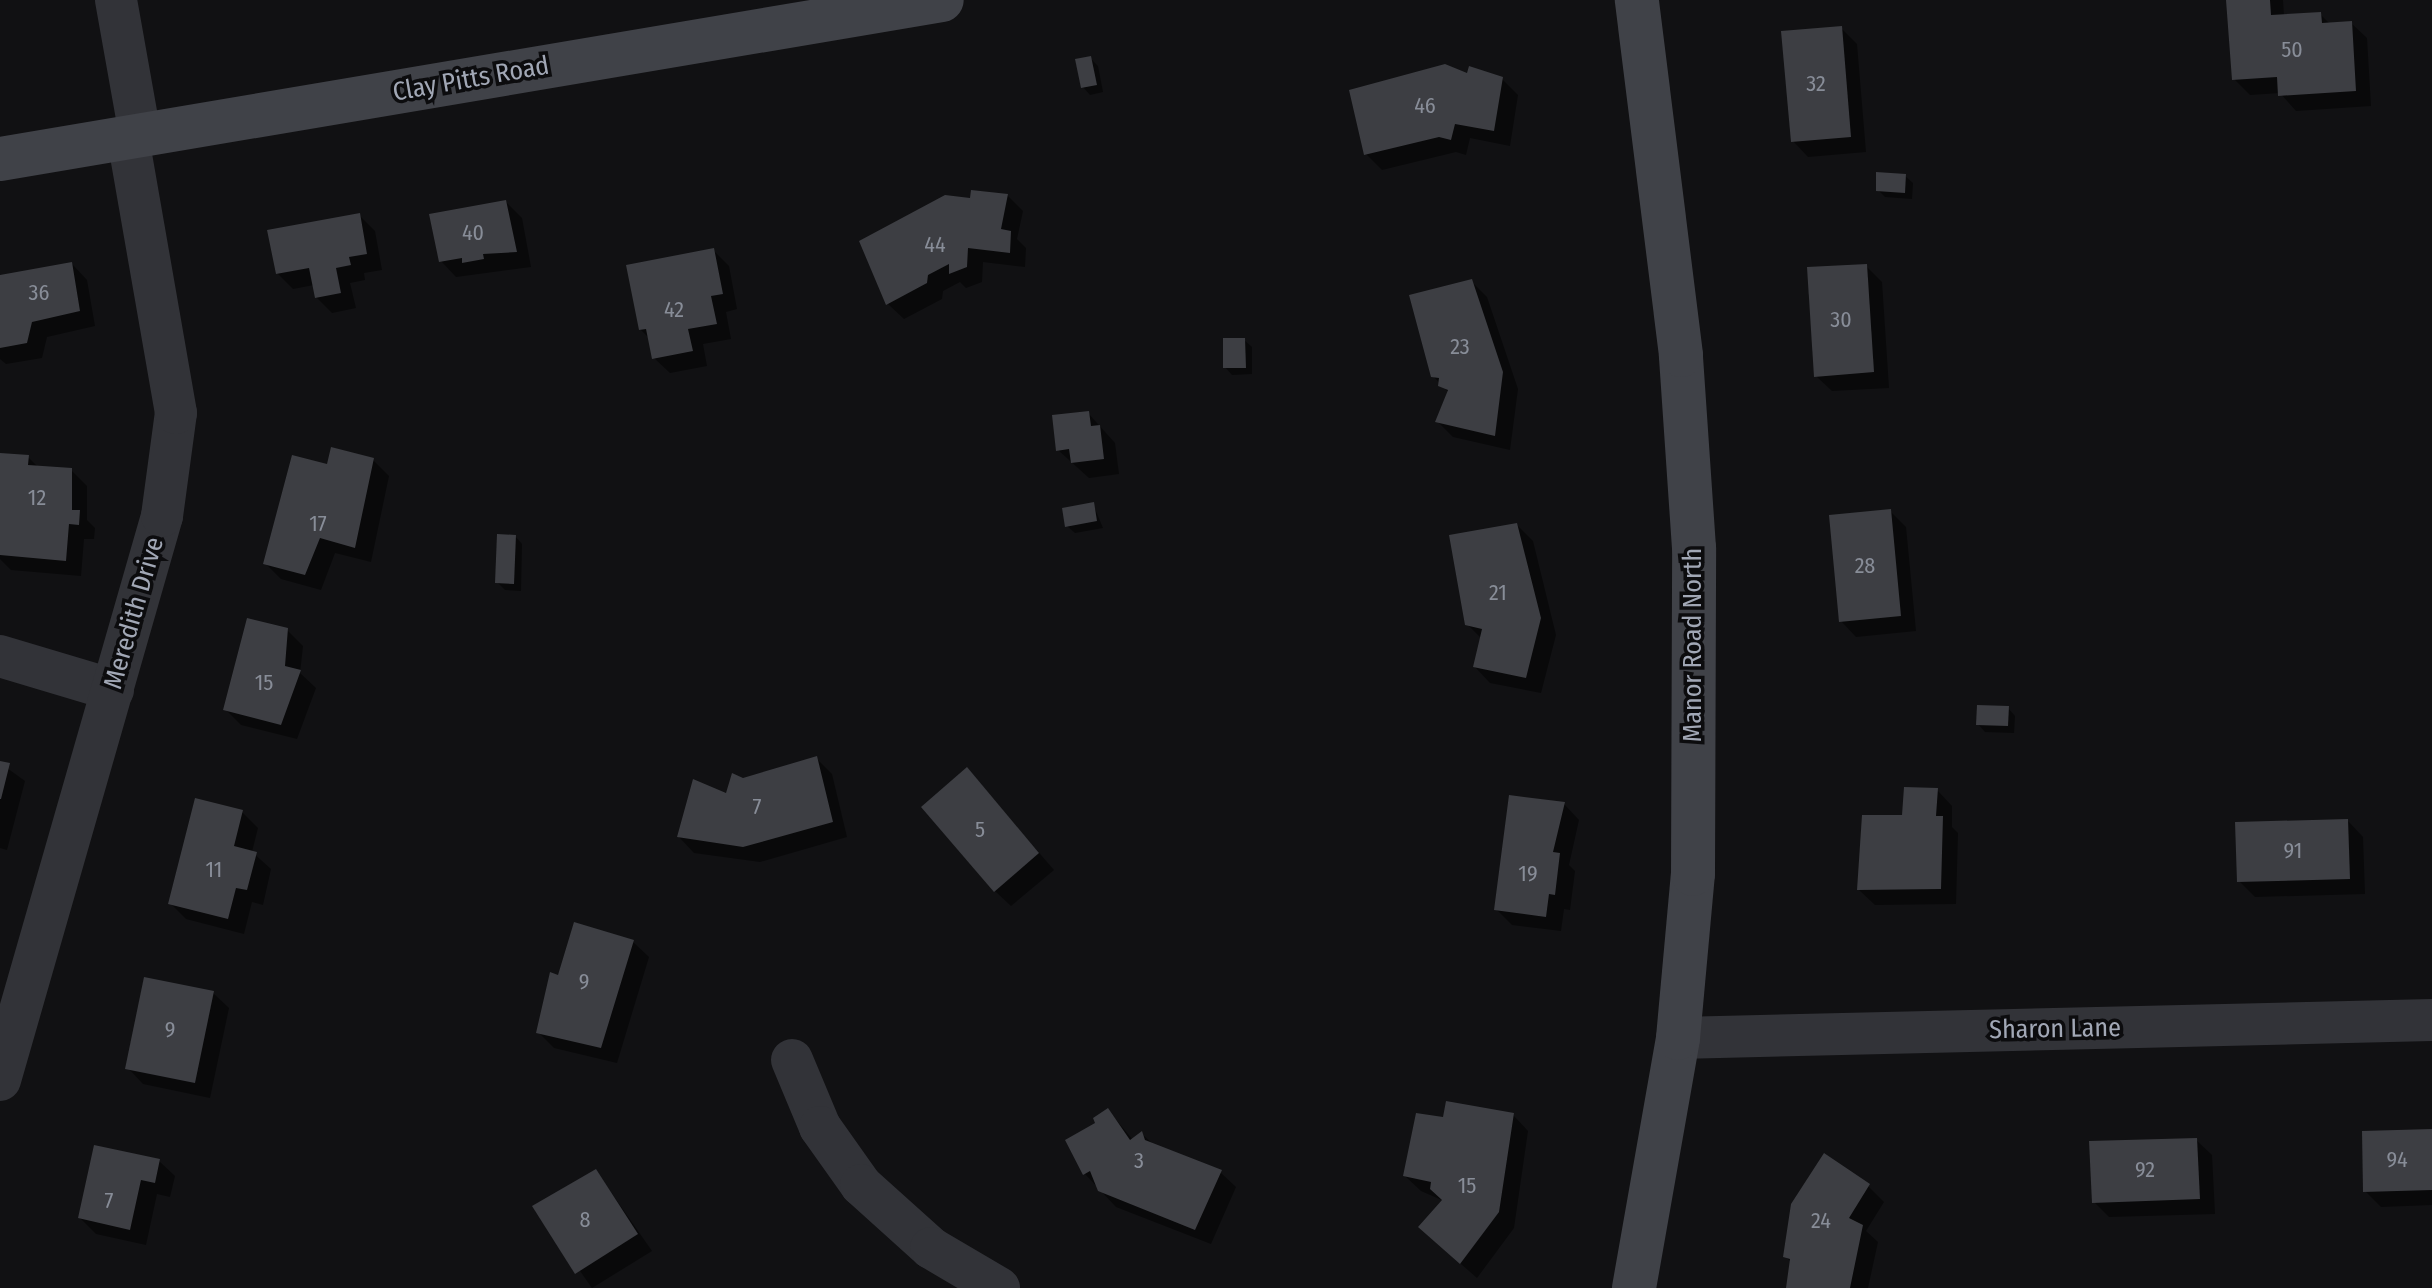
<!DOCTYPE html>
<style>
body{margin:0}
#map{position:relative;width:2432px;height:1288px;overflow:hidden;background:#111113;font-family:"Fira Sans Condensed",sans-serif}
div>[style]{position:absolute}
.shadow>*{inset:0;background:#0007}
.building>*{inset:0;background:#3d3e43}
.street>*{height:42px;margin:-21px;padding:0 21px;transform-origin:21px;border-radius:21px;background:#323338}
.secondary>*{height:44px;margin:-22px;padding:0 22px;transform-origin:22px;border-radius:22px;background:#404248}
span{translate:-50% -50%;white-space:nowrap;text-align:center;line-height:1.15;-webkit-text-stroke:7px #0c0c0e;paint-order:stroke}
.number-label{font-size:22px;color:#888d98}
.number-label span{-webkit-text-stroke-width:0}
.street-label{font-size:26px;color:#a1a7b5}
</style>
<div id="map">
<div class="shadow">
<div style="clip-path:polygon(2228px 0,2283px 0,2284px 16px,2320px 14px,2330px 24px,2351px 23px,2367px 38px,2371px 106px,2296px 111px,2280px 93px,2250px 95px,2234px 79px)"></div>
<div style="clip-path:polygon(1841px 28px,1857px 44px,1866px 152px,1808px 157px,1793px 141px)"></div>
<div style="clip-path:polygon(1090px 58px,1098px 66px,1103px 92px,1090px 95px,1083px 87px)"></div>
<div style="clip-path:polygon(1468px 76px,1502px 79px,1518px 95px,1510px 146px,1470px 138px,1466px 155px,1456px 152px,1382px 170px,1366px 154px)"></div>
<div style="clip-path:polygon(1905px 176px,1913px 183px,1912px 199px,1885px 197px,1878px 190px)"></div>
<div style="clip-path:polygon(1007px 195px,1023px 211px,1017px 239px,1026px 248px,1025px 267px,983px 262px,982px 282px,966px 288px,960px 282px,943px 291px,942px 299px,904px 319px,888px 304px,971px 200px)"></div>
<div style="clip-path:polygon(506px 202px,522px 218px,531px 267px,456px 277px,441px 261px)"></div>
<div style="clip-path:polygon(359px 215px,375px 231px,382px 270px,364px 273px,365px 280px,350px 283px,356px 308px,332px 313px,316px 297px,314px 285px,293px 289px,277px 273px)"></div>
<div style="clip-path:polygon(713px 250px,729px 266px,737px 309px,726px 312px,731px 339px,703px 344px,707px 366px,670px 373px,654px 358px,650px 339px,640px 329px)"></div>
<div style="clip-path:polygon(72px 264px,87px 280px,95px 326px,47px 337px,42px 358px,6px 364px,0 359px,0 277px)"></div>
<div style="clip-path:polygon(1866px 266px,1882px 282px,1889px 388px,1832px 391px,1816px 376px)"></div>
<div style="clip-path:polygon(1471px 281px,1487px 297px,1518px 389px,1510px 450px,1453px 437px,1438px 422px,1449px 393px,1433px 376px)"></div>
<div style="clip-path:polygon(1244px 340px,1252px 347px,1252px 374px,1232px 375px,1225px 367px)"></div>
<div style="clip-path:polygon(1088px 413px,1115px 443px,1119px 474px,1089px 478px,1058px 450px)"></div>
<div style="clip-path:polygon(0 455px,28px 457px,38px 467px,71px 470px,87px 486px,87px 520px,95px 528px,94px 539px,84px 539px,81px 576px,11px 570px,0 559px)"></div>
<div style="clip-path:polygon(373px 460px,389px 476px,371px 562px,335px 553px,321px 590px,281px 579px,266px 564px,328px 467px)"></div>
<div style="clip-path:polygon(1093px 504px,1103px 528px,1075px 533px,1067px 526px)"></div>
<div style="clip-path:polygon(1890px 511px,1906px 527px,1916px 631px,1856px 637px,1841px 621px)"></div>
<div style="clip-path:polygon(1517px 525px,1533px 541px,1556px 635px,1541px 693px,1490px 683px,1475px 667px,1482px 639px,1467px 624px)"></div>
<div style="clip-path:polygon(515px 536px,522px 544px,521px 591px,505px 590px,497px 582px)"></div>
<div style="clip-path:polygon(287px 630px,303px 646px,300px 673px,316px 688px,297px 739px,241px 725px,225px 709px)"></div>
<div style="clip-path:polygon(2008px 708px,2015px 716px,2014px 733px,1985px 732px,1978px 724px)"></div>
<div style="clip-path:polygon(816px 758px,832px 774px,847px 837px,760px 862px,694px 853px,679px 837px,743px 780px)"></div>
<div style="clip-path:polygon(0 763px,25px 781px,7px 850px,0 848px)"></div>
<div style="clip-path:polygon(967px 770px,1054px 870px,1011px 906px,995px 891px)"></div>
<div style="clip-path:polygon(1937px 790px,1952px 806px,1952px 827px,1958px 833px,1956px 904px,1875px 905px,1859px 890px,1903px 817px)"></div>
<div style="clip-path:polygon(1564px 804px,1579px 820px,1569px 865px,1575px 871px,1570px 910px,1564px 909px,1561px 931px,1512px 925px,1496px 909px)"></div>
<div style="clip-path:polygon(242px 812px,258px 828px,252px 852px,271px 869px,263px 905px,252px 902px,244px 934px,186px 919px,170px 903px)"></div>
<div style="clip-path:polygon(2348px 821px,2363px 837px,2365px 894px,2255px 897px,2239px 881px)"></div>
<div style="clip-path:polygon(633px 942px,649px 957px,617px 1063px,554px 1048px,538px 1032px,560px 978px)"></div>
<div style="clip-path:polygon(213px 993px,229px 1008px,210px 1098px,143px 1084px,128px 1068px)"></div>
<div style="clip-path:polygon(1108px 1110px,1133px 1140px,1142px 1134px,1154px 1145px,1220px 1172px,1236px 1187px,1211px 1244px,1116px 1207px,1085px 1174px,1098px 1124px)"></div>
<div style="clip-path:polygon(1513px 1115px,1528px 1131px,1514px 1228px,1477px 1278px,1436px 1242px,1444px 1201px,1421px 1191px,1405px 1176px)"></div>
<div style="clip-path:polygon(2432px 1131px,2432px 1205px,2381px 1207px,2365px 1191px)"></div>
<div style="clip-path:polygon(2196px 1140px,2212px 1155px,2215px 1214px,2109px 1217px,2094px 1202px)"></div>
<div style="clip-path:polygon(159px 1161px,175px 1176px,170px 1197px,157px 1194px,146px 1245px,96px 1234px,80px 1218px)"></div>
<div style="clip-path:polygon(596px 1171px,652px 1251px,592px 1288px,535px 1207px)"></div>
<div style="clip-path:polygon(1868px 1186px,1884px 1202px,1866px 1231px,1878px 1242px,1868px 1288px,1788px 1288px,1792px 1263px,1786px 1257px)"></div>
</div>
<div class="building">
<div style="clip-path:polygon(2226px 0,2270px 0,2271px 15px,2321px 12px,2322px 23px,2352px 21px,2356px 91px,2278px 96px,2277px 77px,2232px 80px)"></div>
<div style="clip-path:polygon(1842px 26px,1851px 137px,1791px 142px,1781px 31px)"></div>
<div style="clip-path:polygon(1091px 56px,1097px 85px,1081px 88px,1075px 59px)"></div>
<div style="clip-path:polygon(1445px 64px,1467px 73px,1469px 66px,1503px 77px,1494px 131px,1455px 124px,1451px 140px,1439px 137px,1364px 155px,1349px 90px)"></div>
<div style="clip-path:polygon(1876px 172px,1906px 174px,1905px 193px,1876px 191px)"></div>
<div style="clip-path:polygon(971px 190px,1008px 194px,1001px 229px,1011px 231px,1010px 253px,968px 248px,967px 267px,949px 274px,949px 264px,928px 275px,927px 283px,886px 305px,859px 241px,945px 195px,970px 198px)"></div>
<div style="clip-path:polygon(506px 200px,517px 252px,483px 254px,484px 259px,462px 263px,462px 258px,439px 262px,429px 214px)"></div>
<div style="clip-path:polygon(360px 213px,367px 254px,349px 257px,351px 265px,336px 268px,341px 293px,315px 298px,309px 268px,276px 274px,267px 230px)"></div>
<div style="clip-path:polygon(714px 248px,723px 294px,711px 296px,717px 324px,688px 329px,693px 351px,652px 359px,646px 329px,639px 330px,626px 265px)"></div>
<div style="clip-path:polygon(72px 262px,80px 311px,32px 322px,27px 343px,0 348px,0 275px)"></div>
<div style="clip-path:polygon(1867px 264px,1874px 372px,1814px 377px,1807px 267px)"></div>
<div style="clip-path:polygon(1472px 279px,1503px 372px,1495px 436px,1435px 422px,1448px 390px,1438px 386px,1439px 378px,1431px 377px,1409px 295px)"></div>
<div style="clip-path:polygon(1223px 338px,1245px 338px,1246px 368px,1223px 368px)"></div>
<div style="clip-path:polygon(1089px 411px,1091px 426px,1100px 425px,1104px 459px,1071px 463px,1069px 449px,1056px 451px,1052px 415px)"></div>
<div style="clip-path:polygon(331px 447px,374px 458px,355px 548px,320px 538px,305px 575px,263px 564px,292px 455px,327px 464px)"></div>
<div style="clip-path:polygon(0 453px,29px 455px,28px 465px,72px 468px,72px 510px,80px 510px,79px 525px,69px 524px,66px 561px,0 555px)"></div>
<div style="clip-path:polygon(1094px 502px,1097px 521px,1065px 527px,1062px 508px)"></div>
<div style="clip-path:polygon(1891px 509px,1901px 616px,1839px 622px,1829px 515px)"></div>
<div style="clip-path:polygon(1517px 523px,1541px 618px,1526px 678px,1473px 667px,1482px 629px,1465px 625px,1449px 535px)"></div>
<div style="clip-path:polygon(497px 534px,516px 535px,514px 584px,495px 583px)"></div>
<div style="clip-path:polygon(247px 618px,288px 628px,285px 666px,301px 670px,281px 725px,223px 710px)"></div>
<div style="clip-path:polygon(1977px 705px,2009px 706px,2008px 726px,1976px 725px)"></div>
<div style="clip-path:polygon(817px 756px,833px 822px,743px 847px,677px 837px,693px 779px,726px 793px,732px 773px,743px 778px)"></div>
<div style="clip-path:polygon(0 761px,10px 763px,1px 799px,0 799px)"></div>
<div style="clip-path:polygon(967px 767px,1039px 853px,994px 892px,921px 807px)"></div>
<div style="clip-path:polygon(1904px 787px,1938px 788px,1936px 816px,1943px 816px,1941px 889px,1857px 890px,1862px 815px,1902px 815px)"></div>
<div style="clip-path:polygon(1509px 795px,1565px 802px,1553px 852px,1560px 853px,1555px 895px,1549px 894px,1546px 917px,1494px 910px)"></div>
<div style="clip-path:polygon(195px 798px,243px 810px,234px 846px,257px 852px,247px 890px,236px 888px,228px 919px,168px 904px)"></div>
<div style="clip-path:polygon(2348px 819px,2350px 879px,2237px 882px,2235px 822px)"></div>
<div style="clip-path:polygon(574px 922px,634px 940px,601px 1048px,536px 1033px,550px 972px,558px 975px)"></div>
<div style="clip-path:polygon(144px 977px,214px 991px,195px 1083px,125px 1069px)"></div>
<div style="clip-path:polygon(1446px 1101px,1514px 1113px,1499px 1212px,1460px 1264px,1418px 1227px,1442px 1200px,1430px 1189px,1431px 1182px,1403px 1176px,1416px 1113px,1443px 1117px)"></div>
<div style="clip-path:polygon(1108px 1108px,1130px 1140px,1142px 1131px,1145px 1140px,1222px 1170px,1195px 1230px,1098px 1191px,1090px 1171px,1083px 1175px,1065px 1140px,1095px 1123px,1093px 1118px)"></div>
<div style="clip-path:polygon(2432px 1129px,2432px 1190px,2363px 1192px,2362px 1131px)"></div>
<div style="clip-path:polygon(2197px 1138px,2200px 1199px,2092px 1203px,2089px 1141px)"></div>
<div style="clip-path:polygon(94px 1145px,160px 1159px,155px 1183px,141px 1180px,130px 1230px,78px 1218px)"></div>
<div style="clip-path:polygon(1824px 1153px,1870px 1184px,1849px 1218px,1863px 1225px,1850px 1288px,1786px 1288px,1790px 1259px,1783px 1257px,1791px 1204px)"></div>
<div style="clip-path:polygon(596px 1169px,638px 1234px,575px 1274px,532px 1206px)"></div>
</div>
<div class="street">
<div style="left:116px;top:0;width:137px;rotate:79.9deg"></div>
<div style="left:0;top:656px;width:118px;rotate:16.7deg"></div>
<div style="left:1678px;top:1038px;width:754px;rotate:-1.37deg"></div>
<div style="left:792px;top:1060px;width:73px;rotate:67.3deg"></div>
<div style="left:820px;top:1127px;width:71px;rotate:54.7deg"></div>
<div style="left:861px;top:1185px;width:94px;rotate:42deg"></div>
<div style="left:931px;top:1248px;width:79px;rotate:30.5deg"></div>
<div style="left:0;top:1080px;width:587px;rotate:-73.97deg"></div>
<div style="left:162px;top:516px;width:104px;rotate:-82.3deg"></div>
<div style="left:176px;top:413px;width:280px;rotate:-99.9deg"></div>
</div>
<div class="secondary">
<div style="left:0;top:159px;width:955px;rotate:-9.58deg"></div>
<div style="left:1634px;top:1288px;width:254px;rotate:-80deg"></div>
<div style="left:1678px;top:1038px;width:165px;rotate:-84.8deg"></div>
<div style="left:1693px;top:874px;width:326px;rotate:-89.8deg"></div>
<div style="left:1694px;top:548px;width:193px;rotate:-93.9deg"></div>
<div style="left:1681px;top:355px;width:358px;rotate:-97.1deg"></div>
</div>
<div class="number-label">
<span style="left:2292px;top:50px">50</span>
<span style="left:1816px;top:84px">32</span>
<span style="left:1425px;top:106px">46</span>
<span style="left:473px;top:233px">40</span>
<span style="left:935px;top:245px">44</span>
<span style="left:39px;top:293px">36</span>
<span style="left:674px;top:310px">42</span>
<span style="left:1841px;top:320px">30</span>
<span style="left:1460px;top:347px">23</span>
<span style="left:37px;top:498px">12</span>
<span style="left:318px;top:524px">17</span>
<span style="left:1865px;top:566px">28</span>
<span style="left:1498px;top:593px">21</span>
<span style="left:264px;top:683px">15</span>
<span style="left:757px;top:807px">7</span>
<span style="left:980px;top:830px">5</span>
<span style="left:2293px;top:851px">91</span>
<span style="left:214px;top:870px">11</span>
<span style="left:1528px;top:874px">19</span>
<span style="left:584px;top:982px">9</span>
<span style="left:170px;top:1030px">9</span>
<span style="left:2397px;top:1160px">94</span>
<span style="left:1139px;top:1161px">3</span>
<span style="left:2145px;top:1170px">92</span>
<span style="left:1467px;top:1186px">15</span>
<span style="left:109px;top:1201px">7</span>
<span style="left:585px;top:1220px">8</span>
<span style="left:1821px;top:1221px">24</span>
</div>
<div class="street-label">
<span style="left:471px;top:79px;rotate:-10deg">Clay Pitts Road</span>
<span style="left:134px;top:613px;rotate:-74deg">Meredith Drive</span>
<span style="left:1693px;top:645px;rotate:-90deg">Manor Road North</span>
<span style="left:2055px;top:1029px;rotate:-1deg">Sharon Lane</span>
</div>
</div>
